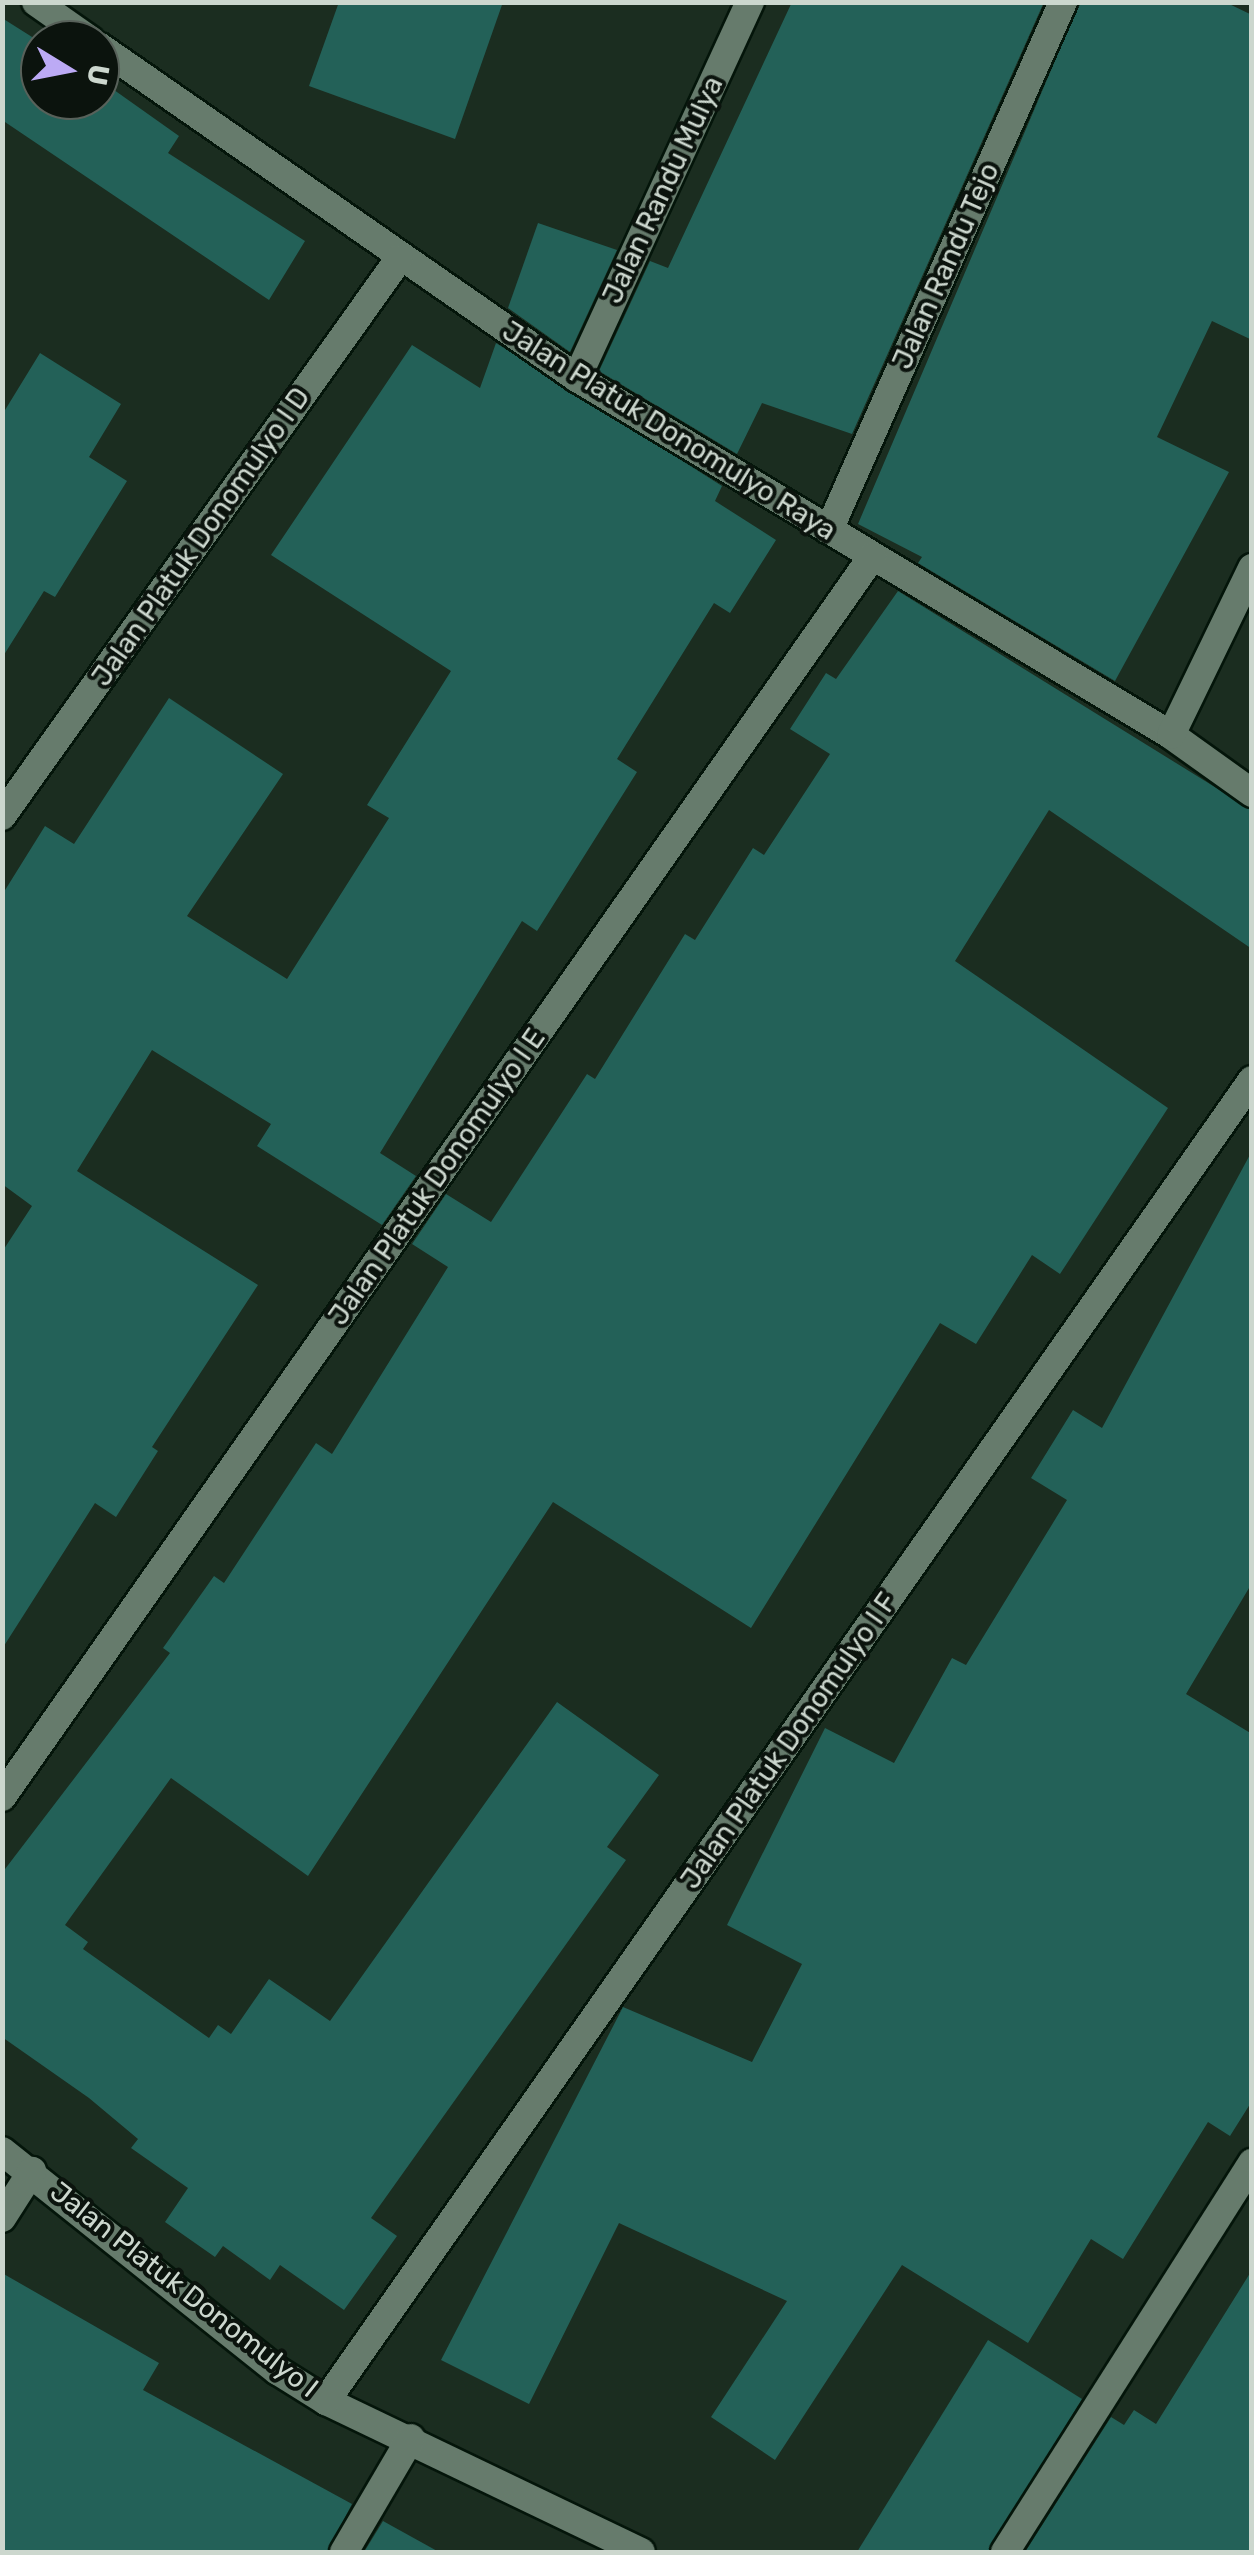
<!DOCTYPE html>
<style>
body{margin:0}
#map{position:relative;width:1254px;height:2555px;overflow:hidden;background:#1b2d20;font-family:Rubik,sans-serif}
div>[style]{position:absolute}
.building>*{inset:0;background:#236158}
.roads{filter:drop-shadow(2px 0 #04150a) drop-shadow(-2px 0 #04150a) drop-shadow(0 2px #04150a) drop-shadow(0 -2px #04150a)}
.minor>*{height:28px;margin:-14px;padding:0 14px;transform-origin:14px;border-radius:14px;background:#667b6c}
span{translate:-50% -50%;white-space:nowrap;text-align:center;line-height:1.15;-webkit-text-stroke:8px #0b130d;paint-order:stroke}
.street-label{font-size:28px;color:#ccd7ce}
.frame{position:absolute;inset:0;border:5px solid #ccd7ce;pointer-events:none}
.north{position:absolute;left:20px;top:20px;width:100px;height:100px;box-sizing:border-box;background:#0b130d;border:2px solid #58615a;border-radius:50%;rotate:100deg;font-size:28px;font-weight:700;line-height:40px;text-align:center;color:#ccd7ce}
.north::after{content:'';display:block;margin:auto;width:35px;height:45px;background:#bcaaf5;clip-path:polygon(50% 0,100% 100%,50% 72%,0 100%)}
</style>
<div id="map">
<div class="building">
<div style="clip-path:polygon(339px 2px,503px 2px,455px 139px,309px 86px)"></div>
<div style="clip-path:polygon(792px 2px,1044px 2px,852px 434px,762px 403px,737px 454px,599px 371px,650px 261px,668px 268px)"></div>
<div style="clip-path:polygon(1080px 2px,1225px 2px,1252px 15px,1252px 340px,1212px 321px,1157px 437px,1229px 472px,1115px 681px,918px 563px,922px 557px,858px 524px)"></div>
<div style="clip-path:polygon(2px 18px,40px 42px,40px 100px,100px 100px,100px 80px,179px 136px,168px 153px,305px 241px,269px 300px,2px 120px)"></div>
<div style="clip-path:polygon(538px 223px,617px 250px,570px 352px,508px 308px)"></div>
<div style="clip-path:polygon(496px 343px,722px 486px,715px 501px,776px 540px,730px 613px,714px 603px,617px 759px,637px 772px,537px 931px,522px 921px,380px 1153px,416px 1176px,382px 1225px,257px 1146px,271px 1124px,152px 1050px,77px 1171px,258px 1285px,152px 1447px,158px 1451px,116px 1517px,95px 1503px,2px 1649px,2px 1252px,32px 1206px,2px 1184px,2px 895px,45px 826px,74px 844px,169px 698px,283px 774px,187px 916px,287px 979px,389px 818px,367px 805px,451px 671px,271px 555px,412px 345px,480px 388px)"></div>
<div style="clip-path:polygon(40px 353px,121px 404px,89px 457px,127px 481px,55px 597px,44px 591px,2px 658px,2px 415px)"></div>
<div style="clip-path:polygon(898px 591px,1252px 810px,1252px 949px,1049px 810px,955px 961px,1168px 1108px,1060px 1274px,1032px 1255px,976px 1344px,940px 1323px,751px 1628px,553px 1502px,308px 1876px,171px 1778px,65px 1925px,88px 1942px,83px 1949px,209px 2038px,218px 2025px,231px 2034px,269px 1979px,330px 2021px,557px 1702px,659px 1775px,607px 1847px,626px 1860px,371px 2218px,397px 2236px,344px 2310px,280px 2265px,270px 2280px,223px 2246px,215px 2257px,165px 2222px,188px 2188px,131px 2148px,138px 2139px,89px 2098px,2px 2037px,2px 1873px,170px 1653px,163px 1648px,214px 1576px,224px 1583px,316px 1443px,332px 1454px,448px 1267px,412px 1244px,446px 1194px,491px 1222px,587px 1074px,595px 1079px,685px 934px,695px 940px,753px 848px,764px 855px,830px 754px,790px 729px,826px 673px,836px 679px)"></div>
<div style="clip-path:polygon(1252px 1151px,1252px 1583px,1186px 1694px,1252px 1734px,1252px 2101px,1230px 2136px,1208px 2122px,1123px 2259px,1091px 2239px,1028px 2343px,902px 2265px,775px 2460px,711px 2417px,787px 2301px,619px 2223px,529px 2404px,441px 2360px,623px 2007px,752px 2062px,802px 1964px,727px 1925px,825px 1728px,894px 1763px,952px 1658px,966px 1665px,1067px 1500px,1031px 1478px,1073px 1410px,1102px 1428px)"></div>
<div style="clip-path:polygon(1252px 2270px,1252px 2552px,1025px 2552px,1111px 2417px,1124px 2425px,1134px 2410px,1156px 2424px)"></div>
<div style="clip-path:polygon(2px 2273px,159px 2363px,143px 2390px,352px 2504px,327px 2552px,2px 2552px)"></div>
<div style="clip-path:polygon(988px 2340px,1082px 2399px,988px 2552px,857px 2552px)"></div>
<div style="clip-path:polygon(383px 2521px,439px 2552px,364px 2552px)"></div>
</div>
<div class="roads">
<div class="minor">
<div style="left:36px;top:2px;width:66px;rotate:35.1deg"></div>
<div style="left:100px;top:47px;width:581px;rotate:34.76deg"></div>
<div style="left:577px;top:378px;width:693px;rotate:31.01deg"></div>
<div style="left:1171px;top:735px;width:100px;rotate:35.6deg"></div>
<div style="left:577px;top:378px;width:414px;rotate:-65.3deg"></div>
<div style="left:829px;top:530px;width:578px;rotate:-66.1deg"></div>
<div style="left:1171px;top:735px;width:186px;rotate:-64.1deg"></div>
<div style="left:2px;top:816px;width:684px;rotate:-54.52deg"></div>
<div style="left:2px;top:1797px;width:1515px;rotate:-54.95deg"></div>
<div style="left:2px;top:2151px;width:353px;rotate:38.6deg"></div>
<div style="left:278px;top:2371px;width:57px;rotate:32deg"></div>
<div style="left:326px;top:2401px;width:349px;rotate:25.6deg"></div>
<div style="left:2px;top:2218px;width:56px;rotate:-57.4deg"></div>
<div style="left:326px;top:2401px;width:1613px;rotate:-54.97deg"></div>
<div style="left:344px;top:2552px;width:132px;rotate:-59.6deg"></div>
<div style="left:1005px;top:2552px;width:461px;rotate:-57.6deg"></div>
</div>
</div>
<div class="street-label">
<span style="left:663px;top:190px;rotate:-65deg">Jalan Randu Mulya</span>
<span style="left:946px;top:266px;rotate:-66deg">Jalan Randu Tejo</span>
<span style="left:669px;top:431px;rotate:32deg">Jalan Platuk Donomulyo Raya</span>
<span style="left:201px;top:537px;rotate:-55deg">Jalan Platuk Donomulyo I D</span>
<span style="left:437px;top:1177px;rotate:-55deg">Jalan Platuk Donomulyo I E</span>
<span style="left:789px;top:1741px;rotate:-55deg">Jalan Platuk Donomulyo I F</span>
<span style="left:184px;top:2290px;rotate:38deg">Jalan Platuk Donomulyo I</span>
</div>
<div class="frame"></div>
<div class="north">U</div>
</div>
